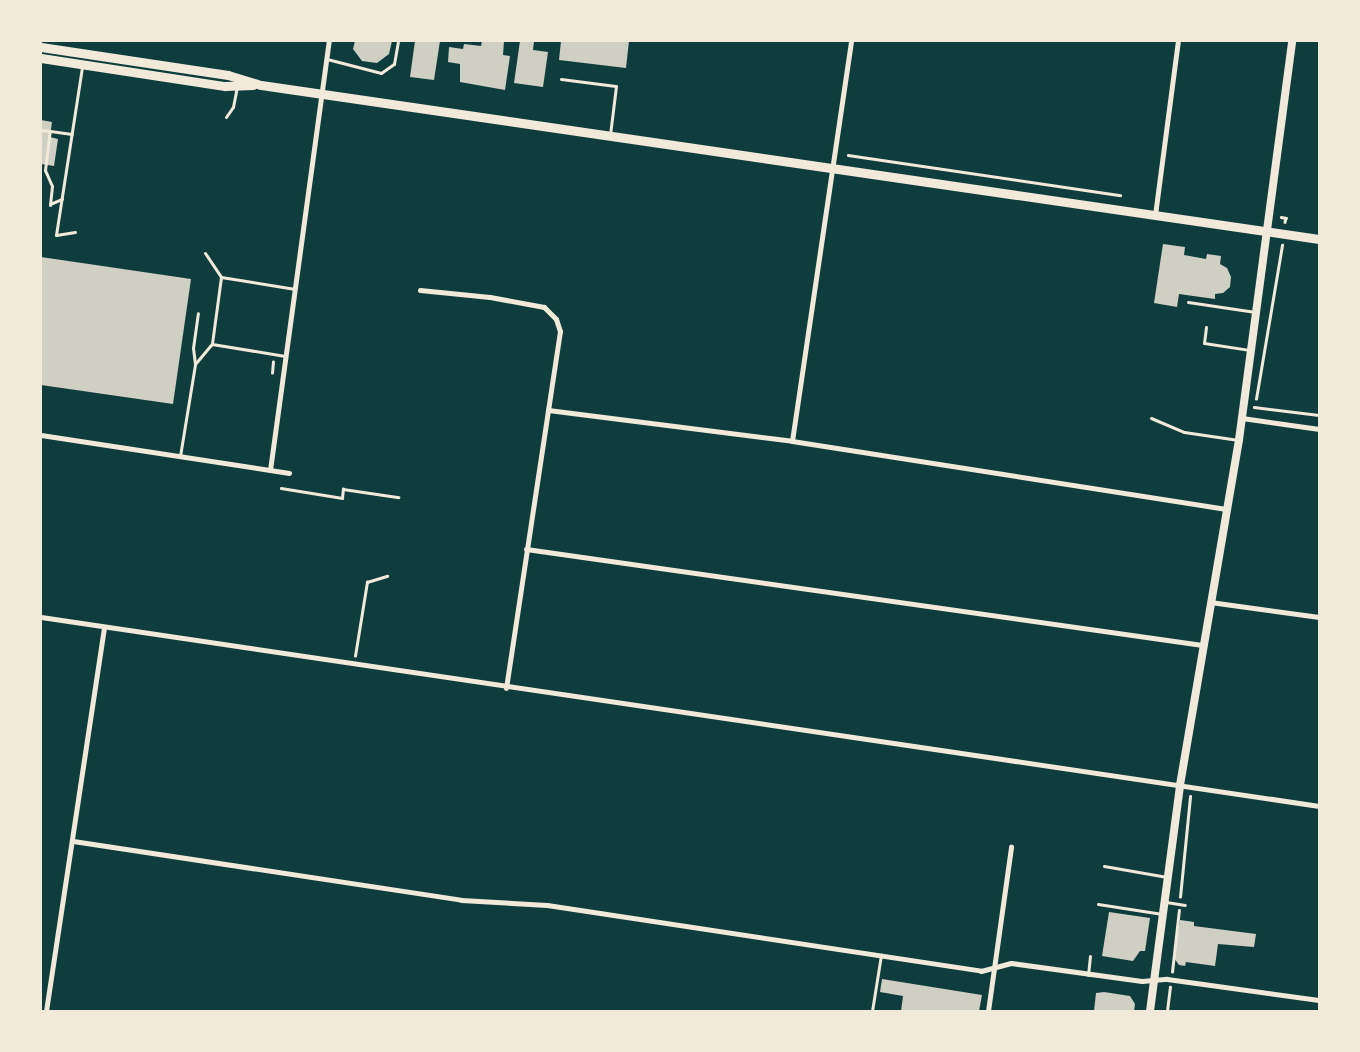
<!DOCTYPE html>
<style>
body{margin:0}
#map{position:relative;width:1360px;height:1052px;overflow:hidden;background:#0f3d3e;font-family:"Nunito Sans",sans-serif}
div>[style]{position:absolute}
.building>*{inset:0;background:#cfcfc3}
.path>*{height:2.5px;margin:-1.25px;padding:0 1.25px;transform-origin:1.25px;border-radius:1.25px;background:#f1e9da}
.service>*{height:3px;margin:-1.5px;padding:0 1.5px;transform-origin:1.5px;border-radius:1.5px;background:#f1e9da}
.minor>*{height:5px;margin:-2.5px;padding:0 2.5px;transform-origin:2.5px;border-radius:2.5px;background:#f1e9da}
.tertiary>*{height:8px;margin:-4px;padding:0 4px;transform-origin:4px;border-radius:4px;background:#f1e9da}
.secondary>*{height:9px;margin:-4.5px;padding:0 4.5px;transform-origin:4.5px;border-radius:4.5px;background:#f1e9da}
span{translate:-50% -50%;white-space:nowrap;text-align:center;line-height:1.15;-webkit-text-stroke:5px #f1e9da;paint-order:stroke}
.frame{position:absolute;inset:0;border:42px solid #f1e9da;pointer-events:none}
</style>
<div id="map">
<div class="building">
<div style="clip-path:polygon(355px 41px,392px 41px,389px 54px,377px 63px,362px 61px,353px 49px)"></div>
<div style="clip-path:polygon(415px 41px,440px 41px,434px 80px,410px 77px)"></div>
<div style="clip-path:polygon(482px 41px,504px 41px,503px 55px,510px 56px,505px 90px,460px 82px,460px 64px,448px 62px,449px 47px,463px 49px,464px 44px,481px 46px)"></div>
<div style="clip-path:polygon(520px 41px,534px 41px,533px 50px,548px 52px,543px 87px,514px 83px)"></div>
<div style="clip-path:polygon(561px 41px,629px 41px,626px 68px,559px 60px)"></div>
<div style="clip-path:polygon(41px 120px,52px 122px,50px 137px,58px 139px,54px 166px,41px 164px)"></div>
<div style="clip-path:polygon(1163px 244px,1185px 247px,1184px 255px,1206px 259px,1207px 254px,1221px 256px,1220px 264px,1227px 268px,1231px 277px,1230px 287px,1223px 293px,1215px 294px,1215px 299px,1179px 294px,1177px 307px,1154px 303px)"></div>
<div style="clip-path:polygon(41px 257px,191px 279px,173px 404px,41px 385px)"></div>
<div style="clip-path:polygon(1109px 912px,1150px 918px,1145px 951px,1140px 951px,1133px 961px,1102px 956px)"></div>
<div style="clip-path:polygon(1180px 920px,1194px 922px,1194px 926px,1256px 934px,1254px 947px,1218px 944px,1215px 966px,1186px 962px,1185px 966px,1179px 965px,1174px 958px)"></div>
<div style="clip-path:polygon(882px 979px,982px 995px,979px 1011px,901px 1011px,903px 996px,880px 992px)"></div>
<div style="clip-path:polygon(1104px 992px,1130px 996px,1135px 1004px,1134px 1011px,1094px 1011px,1096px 993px)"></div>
</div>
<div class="path">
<div style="left:848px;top:155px;width:275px;rotate:8.4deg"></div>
<div style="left:1281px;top:217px;width:5px;rotate:11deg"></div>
<div style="left:1286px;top:218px;width:4px;rotate:104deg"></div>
<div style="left:272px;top:373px;width:11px;rotate:-85deg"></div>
<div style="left:1256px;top:399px;width:156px;rotate:-80.4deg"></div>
<div style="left:1254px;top:407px;width:65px;rotate:7deg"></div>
<div style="left:281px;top:488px;width:62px;rotate:9.3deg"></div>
<div style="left:342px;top:498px;width:9px;rotate:-84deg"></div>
<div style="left:343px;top:489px;width:56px;rotate:8.3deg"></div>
<div style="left:355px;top:656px;width:75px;rotate:-80.8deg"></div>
<div style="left:367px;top:582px;width:21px;rotate:-17deg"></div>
<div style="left:1180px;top:897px;width:101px;rotate:-84.3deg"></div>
<div style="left:1172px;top:972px;width:62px;rotate:-83.6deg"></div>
<div style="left:1167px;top:1011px;width:24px;rotate:-83deg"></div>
</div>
<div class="service">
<div style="left:327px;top:59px;width:56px;rotate:14.5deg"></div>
<div style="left:381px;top:73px;width:16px;rotate:-35deg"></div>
<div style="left:394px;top:64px;width:22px;rotate:-80deg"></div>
<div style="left:561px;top:79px;width:55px;rotate:7.3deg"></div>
<div style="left:616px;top:86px;width:49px;rotate:97deg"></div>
<div style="left:226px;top:117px;width:12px;rotate:-55deg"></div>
<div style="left:233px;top:107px;width:21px;rotate:-79deg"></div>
<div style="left:41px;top:130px;width:9px;rotate:6deg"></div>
<div style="left:50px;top:204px;width:13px;rotate:-23deg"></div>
<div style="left:50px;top:205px;width:19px;rotate:-84deg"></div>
<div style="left:52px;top:186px;width:17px;rotate:-114deg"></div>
<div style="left:45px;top:170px;width:39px;rotate:-83deg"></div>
<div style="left:50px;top:131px;width:22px;rotate:8deg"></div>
<div style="left:75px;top:232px;width:19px;rotate:171deg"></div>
<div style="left:56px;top:235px;width:170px;rotate:-81.2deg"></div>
<div style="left:205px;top:253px;width:29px;rotate:56deg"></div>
<div style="left:221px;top:277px;width:75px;rotate:9.2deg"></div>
<div style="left:221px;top:277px;width:68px;rotate:97.7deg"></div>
<div style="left:212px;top:344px;width:74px;rotate:9.3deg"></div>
<div style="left:1188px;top:302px;width:68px;rotate:8.5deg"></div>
<div style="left:1206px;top:327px;width:16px;rotate:97deg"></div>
<div style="left:1204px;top:343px;width:47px;rotate:8.7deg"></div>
<div style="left:195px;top:364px;width:26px;rotate:-50deg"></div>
<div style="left:1151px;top:418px;width:36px;rotate:23deg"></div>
<div style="left:1184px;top:432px;width:55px;rotate:8.4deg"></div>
<div style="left:180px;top:456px;width:93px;rotate:-80.7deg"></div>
<div style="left:195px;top:364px;width:16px;rotate:-97deg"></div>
<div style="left:193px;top:348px;width:35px;rotate:-82deg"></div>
<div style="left:1104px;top:866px;width:64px;rotate:9.9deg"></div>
<div style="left:1166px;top:902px;width:19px;rotate:9deg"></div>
<div style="left:1098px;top:904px;width:65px;rotate:8.9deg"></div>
<div style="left:1088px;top:975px;width:19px;rotate:-84deg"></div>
<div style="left:872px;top:1011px;width:57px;rotate:-80.9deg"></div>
</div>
<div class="minor">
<div style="left:1155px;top:215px;width:176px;rotate:-82.5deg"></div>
<div style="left:420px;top:290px;width:70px;rotate:5.7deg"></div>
<div style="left:490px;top:297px;width:55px;rotate:10.5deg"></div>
<div style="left:544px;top:307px;width:17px;rotate:45deg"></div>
<div style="left:556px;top:319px;width:13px;rotate:72deg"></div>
<div style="left:560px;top:331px;width:361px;rotate:98.6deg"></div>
<div style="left:548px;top:410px;width:246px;rotate:7.2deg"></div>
<div style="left:792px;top:441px;width:441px;rotate:8.9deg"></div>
<div style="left:1242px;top:418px;width:78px;rotate:8.1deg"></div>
<div style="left:41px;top:435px;width:251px;rotate:8.7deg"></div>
<div style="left:792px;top:441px;width:404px;rotate:-81.6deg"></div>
<div style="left:270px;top:470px;width:433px;rotate:-82.2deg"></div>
<div style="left:526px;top:549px;width:683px;rotate:8.08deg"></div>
<div style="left:1210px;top:602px;width:110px;rotate:7.8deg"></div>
<div style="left:41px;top:617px;width:1292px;rotate:8.41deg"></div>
<div style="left:73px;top:841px;width:392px;rotate:8.6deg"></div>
<div style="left:461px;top:900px;width:86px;rotate:3.3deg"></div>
<div style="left:547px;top:905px;width:439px;rotate:8.6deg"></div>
<div style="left:981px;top:971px;width:31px;rotate:-15deg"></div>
<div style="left:1011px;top:963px;width:132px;rotate:7.8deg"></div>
<div style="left:1142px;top:981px;width:25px;rotate:-5deg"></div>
<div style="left:1167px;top:979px;width:153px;rotate:7.9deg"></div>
<div style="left:46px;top:1011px;width:388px;rotate:-81.4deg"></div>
<div style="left:988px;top:1011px;width:166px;rotate:-82deg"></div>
</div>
<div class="tertiary">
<div style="left:1150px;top:1011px;width:228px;rotate:-82.4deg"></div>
<div style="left:1180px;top:785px;width:350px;rotate:-80.3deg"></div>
<div style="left:1239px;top:440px;width:403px;rotate:-82.4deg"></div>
</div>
<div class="secondary">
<div style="left:41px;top:47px;width:189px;rotate:8.5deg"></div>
<div style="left:228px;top:75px;width:34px;rotate:17deg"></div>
<div style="left:261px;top:85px;width:1069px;rotate:8.28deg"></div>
<div style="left:41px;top:58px;width:186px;rotate:8.7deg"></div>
<div style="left:225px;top:86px;width:28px;rotate:-2deg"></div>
</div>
<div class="frame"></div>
</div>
